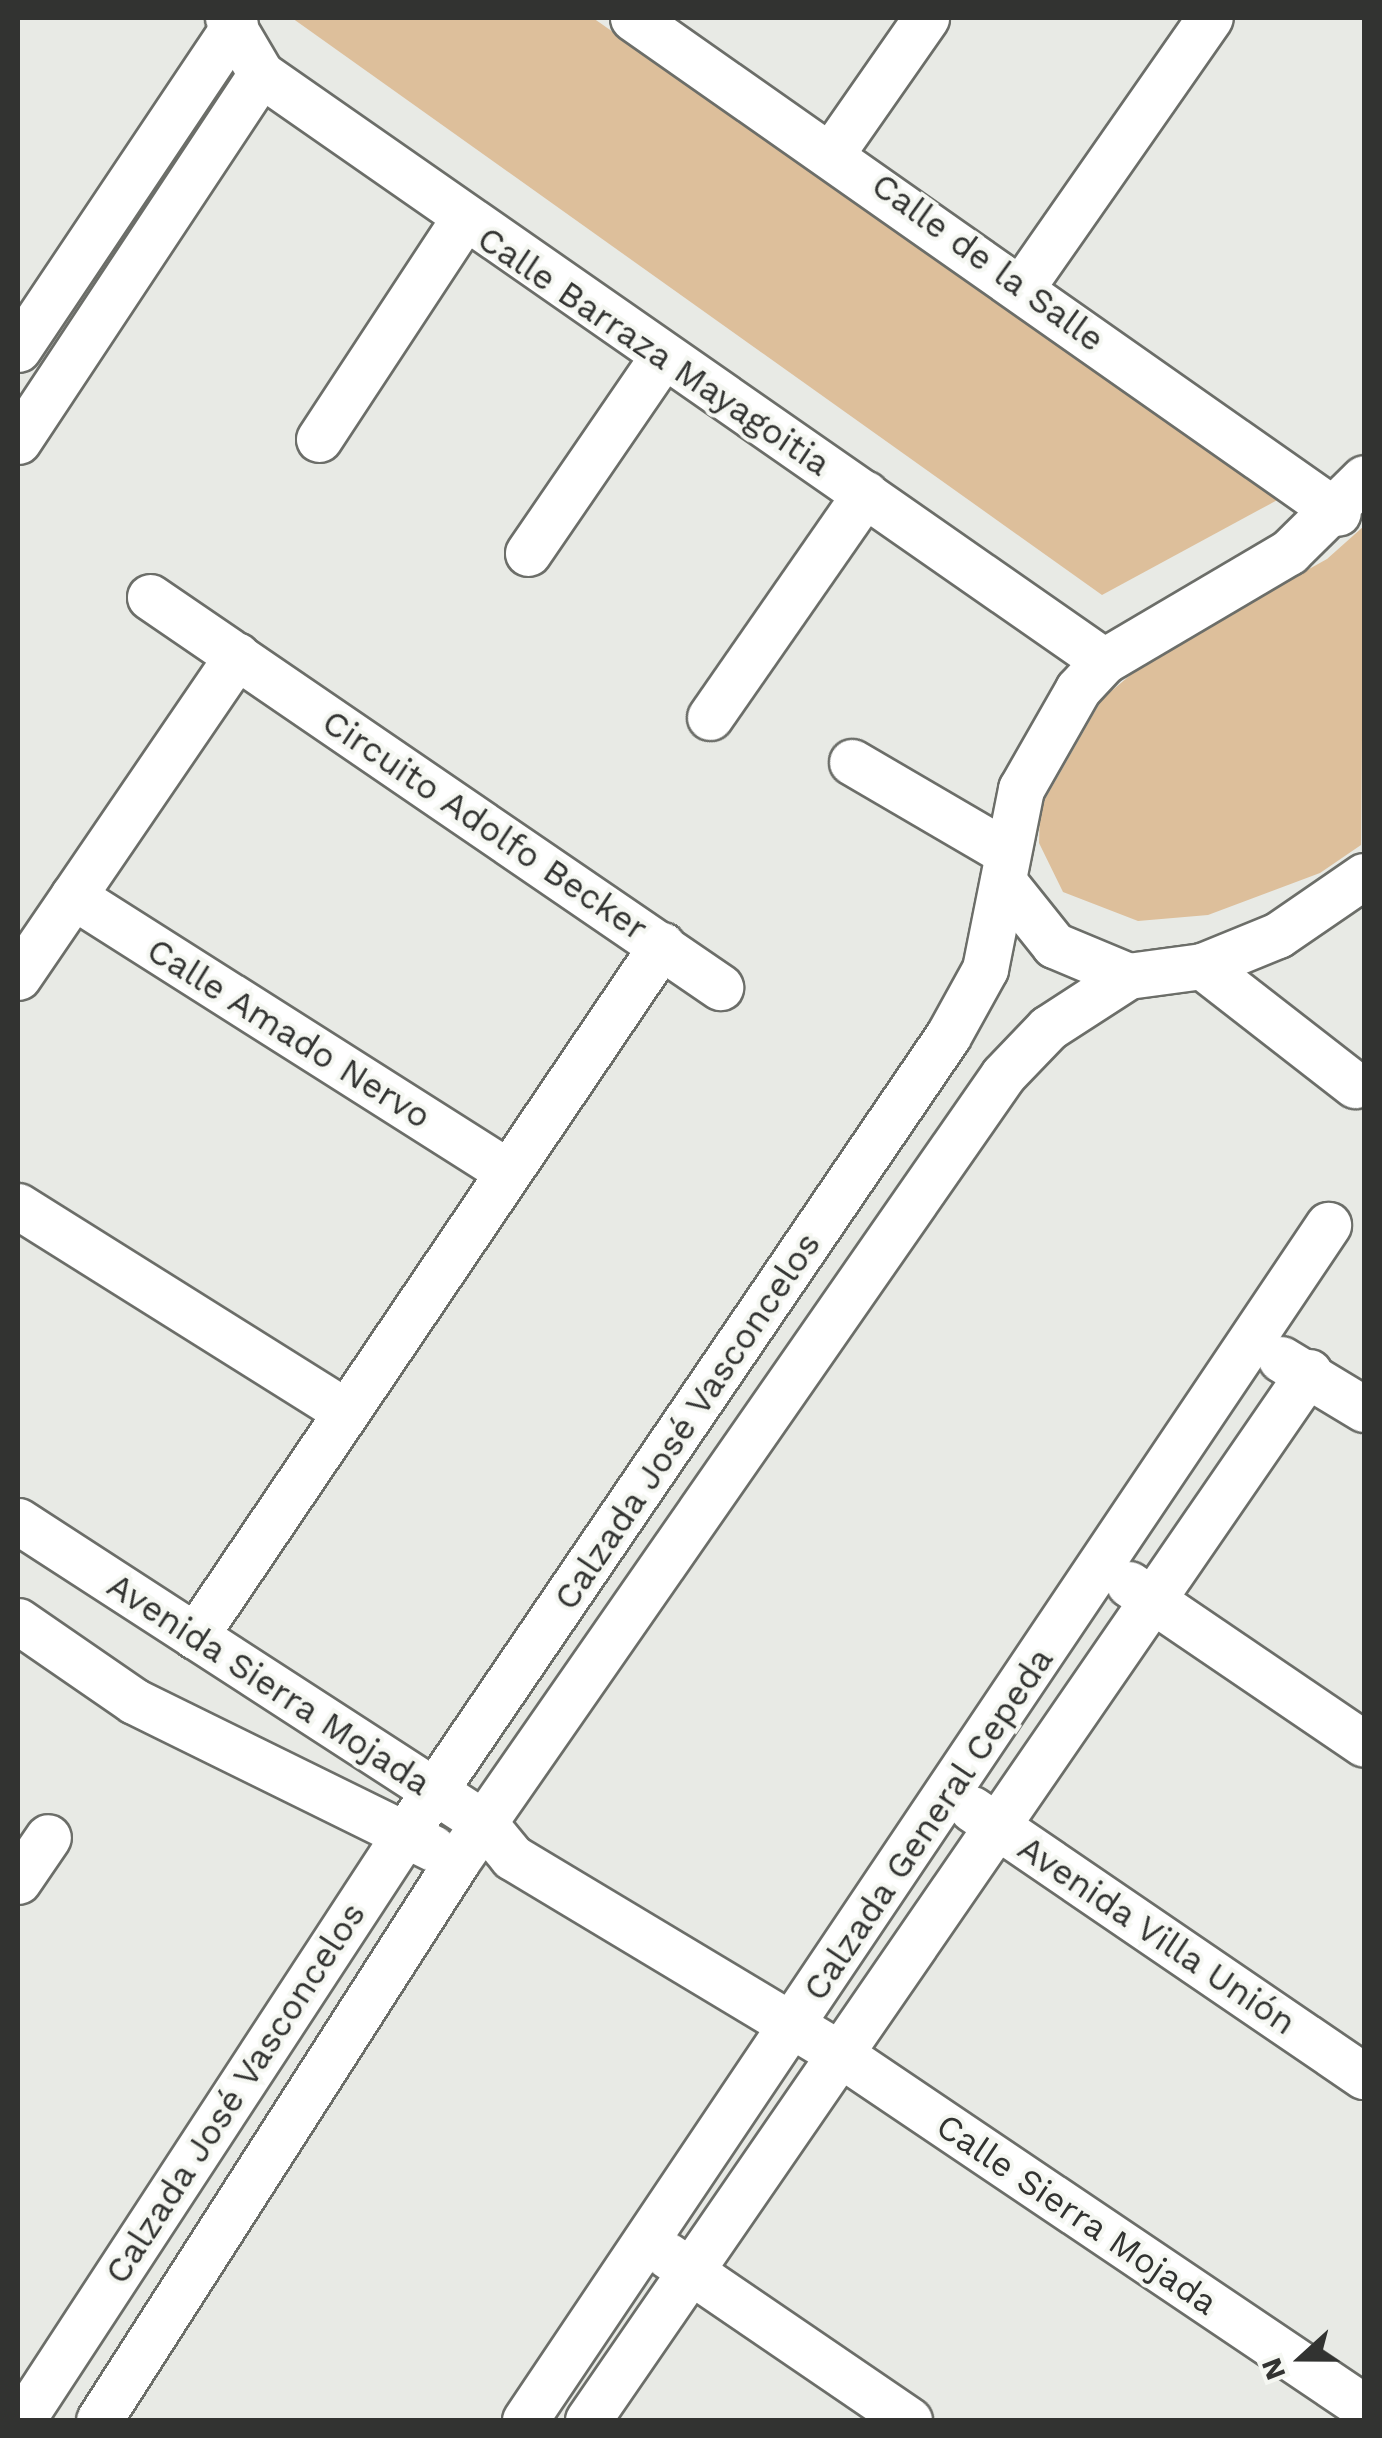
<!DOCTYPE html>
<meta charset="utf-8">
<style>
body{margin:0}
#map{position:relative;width:1382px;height:2438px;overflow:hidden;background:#e8eae5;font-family:"Work Sans",sans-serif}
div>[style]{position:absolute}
.green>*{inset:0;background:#ddbf9b}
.roads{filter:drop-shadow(2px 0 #6c6e69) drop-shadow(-2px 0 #6c6e69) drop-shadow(0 2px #6c6e69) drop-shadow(0 -2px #6c6e69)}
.minor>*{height:45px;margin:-22.5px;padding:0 22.5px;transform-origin:22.5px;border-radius:22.5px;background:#fff}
span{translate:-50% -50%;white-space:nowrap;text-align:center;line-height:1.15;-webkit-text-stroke:8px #f5f7f2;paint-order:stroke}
.street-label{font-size:35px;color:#323331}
.frame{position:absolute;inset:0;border:20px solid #323331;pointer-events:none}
.north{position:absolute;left:1252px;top:2308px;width:100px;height:100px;-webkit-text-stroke:8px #f5f7f2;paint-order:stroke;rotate:249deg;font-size:28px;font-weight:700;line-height:40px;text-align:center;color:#323331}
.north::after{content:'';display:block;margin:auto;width:35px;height:45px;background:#323331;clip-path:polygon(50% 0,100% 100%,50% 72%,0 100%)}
</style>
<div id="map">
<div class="green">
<div style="clip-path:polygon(292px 18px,593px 18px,1281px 498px,1102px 595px)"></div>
<div style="clip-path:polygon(1364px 526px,1361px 845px,1320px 873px,1208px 915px,1138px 921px,1063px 892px,1039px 843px,1040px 808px,1102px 699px,1154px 655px,1327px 559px)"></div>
</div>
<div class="roads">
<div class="minor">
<div style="left:228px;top:18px;width:65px;rotate:59.5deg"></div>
<div style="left:261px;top:74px;width:1027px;rotate:34.85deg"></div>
<div style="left:633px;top:18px;width:861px;rotate:35.07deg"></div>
<div style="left:834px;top:150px;width:161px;rotate:-55.1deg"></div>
<div style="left:1022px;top:287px;width:328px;rotate:-55.1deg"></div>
<div style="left:18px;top:349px;width:390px;rotate:-56.2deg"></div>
<div style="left:319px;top:439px;width:261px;rotate:-56.7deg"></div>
<div style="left:18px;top:441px;width:440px;rotate:-56.5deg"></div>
<div style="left:528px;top:553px;width:235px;rotate:-55.6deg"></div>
<div style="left:150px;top:597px;width:691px;rotate:34.38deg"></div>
<div style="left:710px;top:717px;width:272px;rotate:-55.2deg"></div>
<div style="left:852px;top:762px;width:178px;rotate:30.3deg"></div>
<div style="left:1003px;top:881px;width:82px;rotate:51.4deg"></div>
<div style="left:1054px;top:945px;width:80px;rotate:22.7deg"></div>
<div style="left:73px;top:896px;width:512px;rotate:32.39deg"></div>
<div style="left:1202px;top:966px;width:194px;rotate:37.9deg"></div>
<div style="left:18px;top:977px;width:389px;rotate:-55.7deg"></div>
<div style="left:18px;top:1206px;width:386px;rotate:32.1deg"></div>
<div style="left:1281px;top:1359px;width:97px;rotate:31.1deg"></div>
<div style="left:18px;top:1521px;width:555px;rotate:32.95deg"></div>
<div style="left:484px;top:1823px;width:44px;rotate:50.5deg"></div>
<div style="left:512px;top:1857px;width:383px;rotate:31deg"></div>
<div style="left:840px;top:2054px;width:632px;rotate:33.97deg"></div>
<div style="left:1129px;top:1584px;width:284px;rotate:34.2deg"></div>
<div style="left:18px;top:1621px;width:141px;rotate:34.6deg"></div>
<div style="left:134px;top:1701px;width:333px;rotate:26.2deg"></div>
<div style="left:195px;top:1636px;width:834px;rotate:-55.95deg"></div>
<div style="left:972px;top:1809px;width:474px;rotate:34.3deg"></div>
<div style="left:18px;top:1881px;width:53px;rotate:-55.7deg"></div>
<div style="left:667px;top:2255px;width:293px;rotate:34.3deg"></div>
<div style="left:22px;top:2420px;width:700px;rotate:-56.83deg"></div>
<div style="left:405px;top:1834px;width:965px;rotate:-55.77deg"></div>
<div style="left:948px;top:1036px;width:77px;rotate:-61.1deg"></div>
<div style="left:985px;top:969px;width:184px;rotate:-78.7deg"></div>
<div style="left:1021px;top:789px;width:115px;rotate:-60.3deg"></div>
<div style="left:1078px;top:689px;width:38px;rotate:-47deg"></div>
<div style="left:1104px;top:661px;width:215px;rotate:-30.5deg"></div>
<div style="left:1289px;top:552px;width:105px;rotate:-44.6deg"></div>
<div style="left:99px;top:2420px;width:664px;rotate:-57.36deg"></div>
<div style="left:457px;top:1861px;width:957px;rotate:-55.21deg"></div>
<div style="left:1003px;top:1075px;width:65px;rotate:-46.2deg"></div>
<div style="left:1048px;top:1028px;width:95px;rotate:-33deg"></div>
<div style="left:1128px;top:976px;width:75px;rotate:-7.7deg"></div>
<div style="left:1202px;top:966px;width:82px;rotate:-22.2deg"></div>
<div style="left:1278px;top:935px;width:104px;rotate:-34.5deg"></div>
<div style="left:525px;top:2420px;width:1440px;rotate:-56.1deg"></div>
<div style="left:588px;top:2420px;width:1272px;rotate:-55.47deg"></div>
</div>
</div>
<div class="street-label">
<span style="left:988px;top:262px;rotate:36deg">Calle de la Salle</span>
<span style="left:654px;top:351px;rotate:34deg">Calle Barraza Mayagoitia</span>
<span style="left:485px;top:825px;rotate:34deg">Circuito Adolfo Becker</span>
<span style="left:289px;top:1033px;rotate:32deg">Calle Amado Nervo</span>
<span style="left:687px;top:1421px;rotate:-56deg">Calzada José Vasconcelos</span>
<span style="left:269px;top:1684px;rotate:33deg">Avenida Sierra Mojada</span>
<span style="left:928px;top:1824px;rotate:-56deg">Calzada General Cepeda</span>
<span style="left:1157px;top:1935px;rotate:34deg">Avenida Villa Unión</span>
<span style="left:235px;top:2093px;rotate:-57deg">Calzada José Vasconcelos</span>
<span style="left:1077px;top:2214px;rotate:34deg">Calle Sierra Mojada</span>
</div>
<div class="frame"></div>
<div class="north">N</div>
</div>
